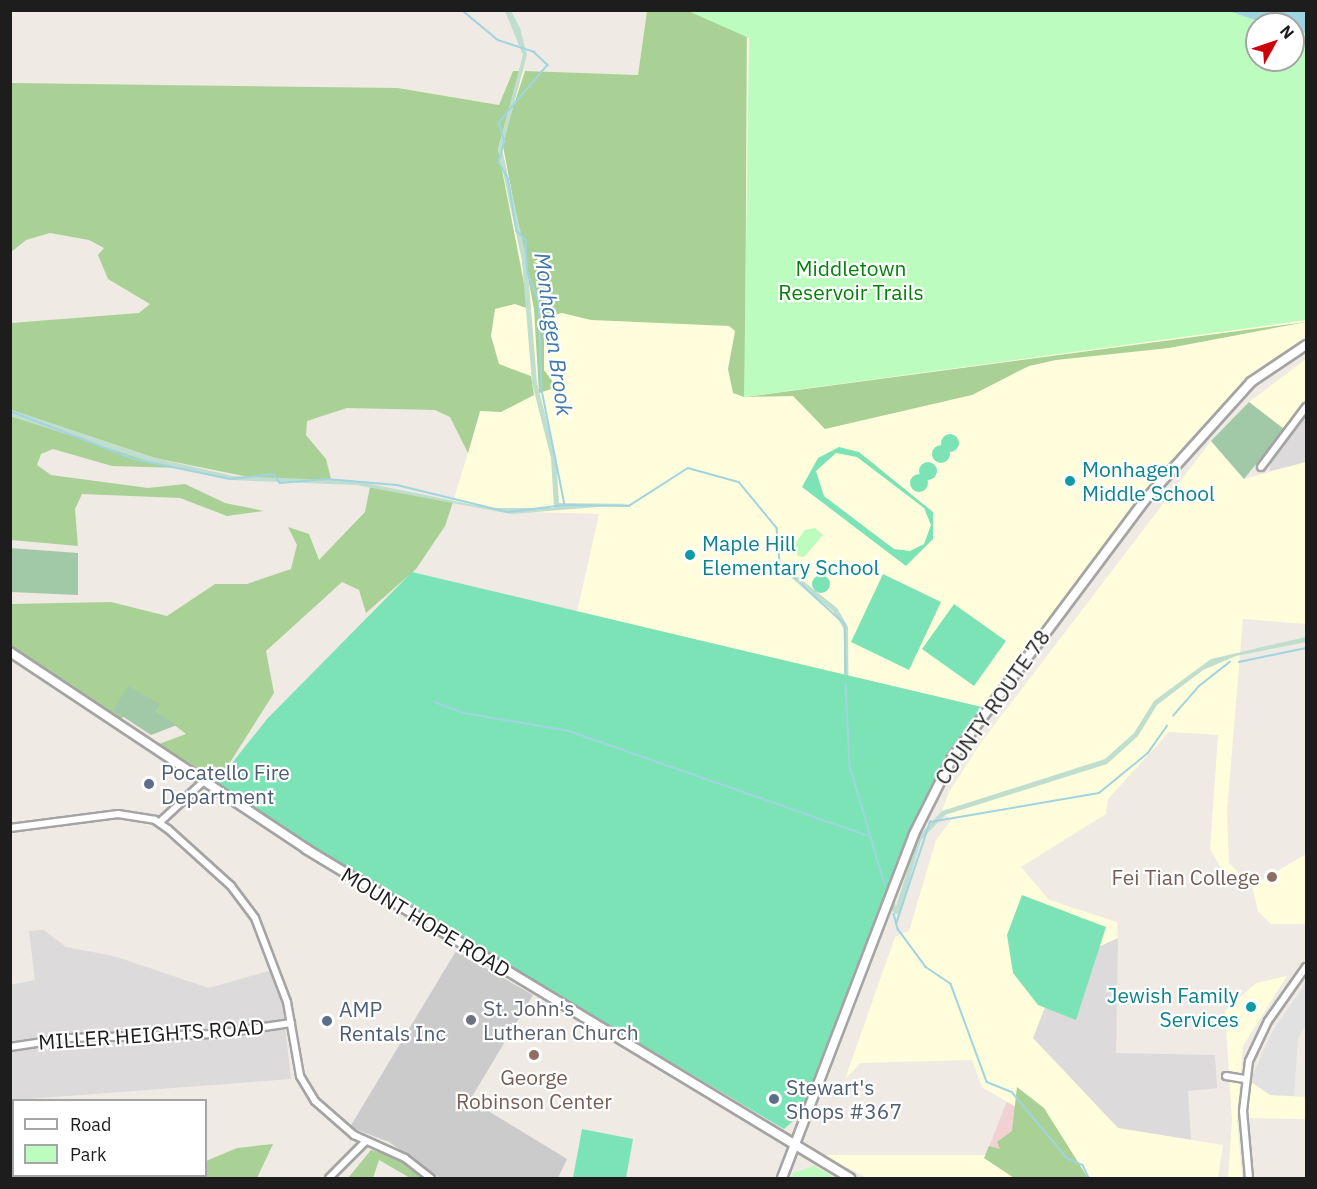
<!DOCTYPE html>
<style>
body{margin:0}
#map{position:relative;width:1317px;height:1189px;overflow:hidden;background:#efeae3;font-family:"IBM Plex Sans",sans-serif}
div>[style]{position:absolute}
.residential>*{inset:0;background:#dcdada}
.commercial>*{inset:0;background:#f1d1d1}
.education>*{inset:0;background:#fffddc}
.religious>*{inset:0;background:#cbcbcb}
.grass>*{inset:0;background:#cceda5}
.forest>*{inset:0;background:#a9d195}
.wetland>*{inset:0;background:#bfdece}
.cemetery>*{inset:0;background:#a2c9a7}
.park>*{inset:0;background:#bdfcbf}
.pitch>*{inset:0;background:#7ce3b7}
.round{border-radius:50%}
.parking>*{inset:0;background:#e1e1e1}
.water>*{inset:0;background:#a0d4e0}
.stream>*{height:1.5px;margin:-0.75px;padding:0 0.75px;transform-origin:0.75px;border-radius:0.75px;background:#a0d4e0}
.roads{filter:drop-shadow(2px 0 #a4a4a4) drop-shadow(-2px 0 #a4a4a4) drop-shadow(0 2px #a4a4a4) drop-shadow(0 -2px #a4a4a4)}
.minor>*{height:6px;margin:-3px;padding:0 3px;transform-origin:3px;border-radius:3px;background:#fff}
.tertiary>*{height:8px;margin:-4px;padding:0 4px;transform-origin:4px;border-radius:4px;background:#fff}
.dots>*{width:16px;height:16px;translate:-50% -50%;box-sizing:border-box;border:3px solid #fff;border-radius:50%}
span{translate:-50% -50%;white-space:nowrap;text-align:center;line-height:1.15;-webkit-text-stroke:4.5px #fff;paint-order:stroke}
.park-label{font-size:21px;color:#05820a}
.culture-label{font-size:21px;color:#0d838f}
.left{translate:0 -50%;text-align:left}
.right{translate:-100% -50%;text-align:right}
.street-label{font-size:21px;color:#1d1d1d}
.service-label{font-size:21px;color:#4e5e75}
.education-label{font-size:21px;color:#785e54}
.worship-label{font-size:21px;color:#5b616d}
.water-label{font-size:22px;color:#417aaa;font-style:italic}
.frame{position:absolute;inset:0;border:12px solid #1d1d1d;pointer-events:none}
.legend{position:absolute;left:12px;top:1099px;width:195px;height:78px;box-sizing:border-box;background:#fff;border:2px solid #a5a5a5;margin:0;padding:8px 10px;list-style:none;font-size:18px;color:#1d1d1d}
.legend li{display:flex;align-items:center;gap:12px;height:30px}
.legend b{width:30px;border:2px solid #a5a5a5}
.north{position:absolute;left:1245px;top:12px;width:60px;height:60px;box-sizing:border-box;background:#fff;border:2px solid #a5a5a5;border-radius:50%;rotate:50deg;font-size:16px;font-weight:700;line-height:24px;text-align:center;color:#1d1d1d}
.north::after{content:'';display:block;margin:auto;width:21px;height:27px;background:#cb0009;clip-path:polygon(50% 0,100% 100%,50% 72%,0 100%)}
</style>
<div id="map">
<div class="residential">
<div style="clip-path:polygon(1306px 411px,1306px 462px,1270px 471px,1271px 459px)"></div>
<div style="clip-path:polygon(44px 930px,66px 947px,114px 956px,209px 988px,272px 970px,283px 1009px,291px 1079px,14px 1100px,11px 1107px,10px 985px,35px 980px,29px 931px)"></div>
<div style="clip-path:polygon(1118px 938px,1116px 1053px,1215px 1055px,1217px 1088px,1188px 1091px,1191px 1140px,1118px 1128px,1032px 1038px,1062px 963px)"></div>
</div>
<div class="commercial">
<div style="clip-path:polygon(1007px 1101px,1021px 1110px,1029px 1156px,986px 1155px)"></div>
</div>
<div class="education">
<div style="clip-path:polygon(647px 11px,749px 38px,744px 397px,1306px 320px,1306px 337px,1261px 367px,1187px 442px,986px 708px,577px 612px,599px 514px,499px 511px,453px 502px,484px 400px,398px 88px,499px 105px,513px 71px,638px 75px)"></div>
<div style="clip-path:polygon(1306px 359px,1306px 398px,1284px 429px,1249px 402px)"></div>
<div style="clip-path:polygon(1211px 441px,1244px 479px,1306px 462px,1306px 624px,1243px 619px,1227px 812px,1229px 863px,1241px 875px,1229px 881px,1210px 849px,1218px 735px,1169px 732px,1108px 799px,1106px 814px,1021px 867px,1049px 900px,1117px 922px,1118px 938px,1062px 963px,1033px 1038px,1118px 1128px,1223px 1145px,1218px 1178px,867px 1178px,823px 1155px,1029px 1155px,1021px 1110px,982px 1087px,972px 1060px,861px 1063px,845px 1079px,895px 937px,909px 931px,936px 840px,952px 819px,941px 813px,949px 792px,982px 741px)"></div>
<div style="clip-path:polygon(1306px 854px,1306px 924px,1271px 924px,1258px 911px,1252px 886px)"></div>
<div style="clip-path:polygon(1287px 976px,1243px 1046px,1237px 1118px,1242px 1178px,1228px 1178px,1232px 1120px,1225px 1011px,1256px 983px)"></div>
<div style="clip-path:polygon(1250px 1081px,1270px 1095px,1306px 1097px,1306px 1119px,1248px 1118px)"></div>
</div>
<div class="religious">
<div style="clip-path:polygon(456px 951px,533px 995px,470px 1100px,567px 1159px,558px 1178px,440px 1178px,389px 1142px,350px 1127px)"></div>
</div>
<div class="grass">
<div style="clip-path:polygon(10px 1107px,14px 1176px,135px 1178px,11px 1178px)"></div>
</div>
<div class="forest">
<div style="clip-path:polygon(647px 11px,747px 11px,745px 397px,1306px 322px,1169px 348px,1056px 360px,1029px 366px,972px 395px,825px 429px,793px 396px,744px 397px,733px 393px,728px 369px,735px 331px,729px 326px,591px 320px,562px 313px,551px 316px,544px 327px,544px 370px,557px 387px,539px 393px,534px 309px,502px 141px,525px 71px,638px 75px)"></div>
<div style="clip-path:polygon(513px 71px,520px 71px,498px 149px,529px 309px,515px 304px,495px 309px,491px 336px,499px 364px,531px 376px,534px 395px,501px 412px,480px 411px,468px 453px,450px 417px,435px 410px,347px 408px,307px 421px,306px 435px,326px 459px,331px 479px,259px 479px,155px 458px,11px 410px,11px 323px,139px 313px,150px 304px,108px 279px,98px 255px,104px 248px,89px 240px,50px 233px,26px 240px,11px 252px,11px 83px,398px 88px,499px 105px)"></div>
<div style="clip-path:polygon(10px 416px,182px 468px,112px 466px,53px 449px,41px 454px,37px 465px,51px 475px,148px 488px,185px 484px,225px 503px,264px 511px,227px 516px,180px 498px,82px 494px,75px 509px,78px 546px,11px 540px)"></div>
<div style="clip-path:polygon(370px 487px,453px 502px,445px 526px,416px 569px,366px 613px,359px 590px,342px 582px,266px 651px,274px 693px,222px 775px,345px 833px,354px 874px,159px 744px,186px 734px,137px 696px,121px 720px,11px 649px,11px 604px,111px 602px,167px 616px,215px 584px,247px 584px,291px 569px,297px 545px,288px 527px,309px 534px,319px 560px,365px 512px)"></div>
<div style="clip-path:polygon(1017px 1087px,1044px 1108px,1088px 1178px,1014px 1178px,984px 1158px,989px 1146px,1000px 1149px,997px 1142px,1012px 1131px)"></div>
<div style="clip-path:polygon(273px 1144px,257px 1178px,62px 1178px,206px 1176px,206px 1161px,237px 1148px)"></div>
<div style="clip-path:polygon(371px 1150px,397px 1157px,426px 1178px,410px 1178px,379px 1160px,373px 1178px,348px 1178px)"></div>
</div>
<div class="wetland">
<div style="clip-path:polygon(505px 11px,511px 11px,520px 28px,527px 55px,502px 149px,527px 260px,537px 383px,556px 457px,559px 503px,634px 504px,512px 514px,356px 485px,232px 480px,153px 463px,11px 416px,11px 410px,155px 458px,233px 476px,356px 481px,489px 508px,554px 508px,551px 458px,532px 383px,522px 261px,498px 149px,523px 55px)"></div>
<div style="clip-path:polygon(778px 561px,837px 608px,848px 627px,849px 747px,896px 907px,917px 838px,942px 811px,1105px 759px,1134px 733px,1154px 701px,1211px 659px,1306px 637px,1306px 642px,1236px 656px,1203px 670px,1157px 705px,1138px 736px,1107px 764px,945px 815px,921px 840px,900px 913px,894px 914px,883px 891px,844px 747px,844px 629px,833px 611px,779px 568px)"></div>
</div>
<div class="cemetery">
<div style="clip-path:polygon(1249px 402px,1284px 429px,1244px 479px,1211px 441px)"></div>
<div style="clip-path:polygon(10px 548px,78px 553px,78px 595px,11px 592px)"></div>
<div style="clip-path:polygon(128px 686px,160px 704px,156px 711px,177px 725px,151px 735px,113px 710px)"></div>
</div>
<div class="park">
<div style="clip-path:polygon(evenodd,688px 11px,1306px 11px,1306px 320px,744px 397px,749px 38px,688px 11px,1257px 24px,1293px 24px,1293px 60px,1257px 60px,1257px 24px)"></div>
<div style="clip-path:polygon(815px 528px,823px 535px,804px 557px,798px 556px,792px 547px,805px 530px)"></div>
<div style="clip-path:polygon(814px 1166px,836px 1178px,790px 1178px,793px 1173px)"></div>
</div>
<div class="pitch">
<div class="round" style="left:941px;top:434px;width:18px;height:18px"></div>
<div class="round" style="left:932px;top:445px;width:18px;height:18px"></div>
<div style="clip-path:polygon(evenodd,839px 447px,859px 452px,933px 512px,933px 539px,906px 566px,802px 487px,818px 458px,839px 447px,836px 453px,857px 457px,924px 508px,931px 525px,924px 544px,910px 551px,894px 549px,824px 496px,816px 471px,836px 453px)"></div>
<div class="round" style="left:919px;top:462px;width:18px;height:18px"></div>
<div class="round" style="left:910px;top:474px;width:18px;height:18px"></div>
<div style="clip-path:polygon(412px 572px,986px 708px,928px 802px,807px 1109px,784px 1129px,354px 874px,217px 782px,267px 719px)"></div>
<div style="clip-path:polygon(883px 574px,941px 602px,909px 670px,851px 642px)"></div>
<div class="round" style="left:812px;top:575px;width:18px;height:18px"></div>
<div style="clip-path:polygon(954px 604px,1006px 641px,974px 686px,922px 649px)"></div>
<div style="clip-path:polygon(1022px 895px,1106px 927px,1076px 1020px,1038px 1005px,1013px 973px,1007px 935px)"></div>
<div style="clip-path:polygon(582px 1129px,633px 1139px,626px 1178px,573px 1178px)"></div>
</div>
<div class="parking">
<div style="clip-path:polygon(1306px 983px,1306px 1025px,1298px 1038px,1294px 1096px,1270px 1095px,1250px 1081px,1273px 1030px)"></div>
</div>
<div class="water">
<div style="clip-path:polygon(1229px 11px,1306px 11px,1306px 33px,1293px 31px,1293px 24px,1267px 24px)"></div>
</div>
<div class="stream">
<div style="left:462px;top:10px;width:47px;rotate:39.8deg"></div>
<div style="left:498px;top:40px;width:38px;rotate:18deg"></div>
<div style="left:534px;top:52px;width:19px;rotate:43deg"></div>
<div style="left:548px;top:65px;width:76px;rotate:130.2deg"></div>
<div style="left:499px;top:123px;width:19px;rotate:72deg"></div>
<div style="left:505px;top:141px;width:22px;rotate:106deg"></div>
<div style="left:499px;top:162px;width:18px;rotate:61deg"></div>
<div style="left:508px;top:178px;width:54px;rotate:80.4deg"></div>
<div style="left:517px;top:231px;width:13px;rotate:45deg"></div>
<div style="left:526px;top:240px;width:33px;rotate:87deg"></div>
<div style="left:528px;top:273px;width:30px;rotate:69deg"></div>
<div style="left:539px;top:301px;width:89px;rotate:88.1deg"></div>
<div style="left:542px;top:390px;width:117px;rotate:78.7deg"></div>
<div style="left:565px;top:505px;width:64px;rotate:0.9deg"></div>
<div style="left:629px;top:506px;width:70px;rotate:-32.8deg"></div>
<div style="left:688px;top:468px;width:53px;rotate:15.4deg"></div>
<div style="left:739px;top:482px;width:60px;rotate:50.4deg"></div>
<div style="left:777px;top:528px;width:37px;rotate:85deg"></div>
<div style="left:780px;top:565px;width:21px;rotate:41deg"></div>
<div style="left:10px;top:411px;width:133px;rotate:21.2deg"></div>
<div style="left:134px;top:459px;width:99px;rotate:11.7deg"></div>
<div style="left:231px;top:479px;width:43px;rotate:-6.6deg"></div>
<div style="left:274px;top:474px;width:11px;rotate:56deg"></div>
<div style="left:280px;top:483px;width:46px;rotate:-5deg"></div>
<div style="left:326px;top:479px;width:71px;rotate:4.8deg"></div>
<div style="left:397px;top:485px;width:114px;rotate:13.7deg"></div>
<div style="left:508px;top:512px;width:57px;rotate:-7deg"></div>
<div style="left:801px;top:584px;width:59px;rotate:42.3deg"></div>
<div style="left:845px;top:624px;width:49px;rotate:88.8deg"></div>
<div style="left:1239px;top:662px;width:68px;rotate:-11.8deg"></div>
<div style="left:846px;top:684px;width:82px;rotate:87.2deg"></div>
<div style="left:850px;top:766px;width:123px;rotate:73.5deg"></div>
<div style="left:435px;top:702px;width:31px;rotate:21deg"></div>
<div style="left:464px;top:713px;width:107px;rotate:9.7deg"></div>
<div style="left:569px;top:731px;width:317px;rotate:19.3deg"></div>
<div style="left:1173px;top:716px;width:40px;rotate:-49deg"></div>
<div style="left:1199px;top:686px;width:39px;rotate:-38deg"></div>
<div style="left:894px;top:914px;width:16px;rotate:75deg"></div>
<div style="left:898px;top:929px;width:47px;rotate:53.6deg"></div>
<div style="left:926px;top:967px;width:30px;rotate:34deg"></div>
<div style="left:951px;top:984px;width:104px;rotate:69.8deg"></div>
<div style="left:987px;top:1082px;width:27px;rotate:22deg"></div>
<div style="left:1012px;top:1092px;width:86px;rotate:50.2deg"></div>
<div style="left:1067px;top:1158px;width:17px;rotate:24deg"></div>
<div style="left:1083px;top:1165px;width:14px;rotate:65deg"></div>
<div style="left:896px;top:924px;width:108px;rotate:-71.6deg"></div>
<div style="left:930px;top:822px;width:171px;rotate:-9.7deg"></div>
<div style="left:1099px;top:793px;width:63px;rotate:-39.2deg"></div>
<div style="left:1148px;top:753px;width:33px;rotate:-55deg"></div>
</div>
<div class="roads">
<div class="minor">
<div style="left:1261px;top:467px;width:75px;rotate:-53.1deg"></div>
<div style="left:160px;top:822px;width:60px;rotate:-43deg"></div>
<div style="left:10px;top:828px;width:109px;rotate:-7.4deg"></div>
<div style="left:118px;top:814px;width:37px;rotate:9deg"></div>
<div style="left:155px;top:820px;width:16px;rotate:35deg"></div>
<div style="left:168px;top:829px;width:85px;rotate:42.1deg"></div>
<div style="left:231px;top:886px;width:40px;rotate:53deg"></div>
<div style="left:255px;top:918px;width:90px;rotate:69.1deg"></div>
<div style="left:287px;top:1002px;width:75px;rotate:80deg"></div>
<div style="left:300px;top:1076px;width:29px;rotate:59deg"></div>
<div style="left:315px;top:1101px;width:52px;rotate:41.1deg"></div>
<div style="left:354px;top:1135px;width:56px;rotate:24.3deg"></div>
<div style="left:405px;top:1158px;width:33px;rotate:38deg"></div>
<div style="left:10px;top:1047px;width:60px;rotate:-8.7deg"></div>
<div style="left:69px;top:1038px;width:147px;rotate:-1.6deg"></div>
<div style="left:216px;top:1034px;width:76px;rotate:-8.3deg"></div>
<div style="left:1226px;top:1076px;width:19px;rotate:9deg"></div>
<div style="left:329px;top:1178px;width:52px;rotate:-45deg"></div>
<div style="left:1249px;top:1178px;width:67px;rotate:-95.1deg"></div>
<div style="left:1243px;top:1111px;width:50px;rotate:-83.2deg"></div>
<div style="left:1249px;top:1061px;width:44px;rotate:-64.6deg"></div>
<div style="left:1268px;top:1021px;width:66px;rotate:-54.9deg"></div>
</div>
<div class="tertiary">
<div style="left:10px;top:652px;width:356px;rotate:33.6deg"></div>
<div style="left:306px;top:849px;width:636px;rotate:31.16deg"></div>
<div style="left:782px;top:1178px;width:368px;rotate:-69deg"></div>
<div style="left:914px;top:834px;width:85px;rotate:-63.4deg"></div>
<div style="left:952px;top:758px;width:321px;rotate:-53.2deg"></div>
<div style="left:1144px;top:501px;width:160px;rotate:-48deg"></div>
<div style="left:1251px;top:382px;width:66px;rotate:-33.9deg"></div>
</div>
</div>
<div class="dots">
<div style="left:1070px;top:481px;background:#0f9aa8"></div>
<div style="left:690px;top:555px;background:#0f9aa8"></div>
<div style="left:149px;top:784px;background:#5c6f8a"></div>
<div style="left:1272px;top:877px;background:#8d6e63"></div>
<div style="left:1251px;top:1007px;background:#0f9aa8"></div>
<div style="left:471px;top:1020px;background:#6b7280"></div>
<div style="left:327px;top:1021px;background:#5c6f8a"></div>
<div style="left:534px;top:1055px;background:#8d6e63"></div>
<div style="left:774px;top:1099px;background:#5c6f8a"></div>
</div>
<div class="park-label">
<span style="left:851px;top:280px">Middletown<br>Reservoir Trails</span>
</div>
<div class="culture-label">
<span class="left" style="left:1082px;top:481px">Monhagen<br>Middle School</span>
<span class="left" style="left:702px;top:555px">Maple Hill<br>Elementary School</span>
<span class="right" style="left:1239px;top:1007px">Jewish Family<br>Services</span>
</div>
<div class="street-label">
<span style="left:992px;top:707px;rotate:-55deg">COUNTY ROUTE 78</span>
<span style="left:426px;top:922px;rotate:31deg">MOUNT HOPE ROAD</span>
<span style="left:151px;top:1034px;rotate:-4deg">MILLER HEIGHTS ROAD</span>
</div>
<div class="service-label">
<span class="left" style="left:161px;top:784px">Pocatello Fire<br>Department</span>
<span class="left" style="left:339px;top:1021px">AMP<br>Rentals Inc</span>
<span class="left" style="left:786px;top:1099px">Stewart's<br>Shops #367</span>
</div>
<div class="education-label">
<span class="right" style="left:1260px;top:877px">Fei Tian College</span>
<span style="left:534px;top:1089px">George<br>Robinson Center</span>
</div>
<div class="worship-label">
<span class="left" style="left:483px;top:1020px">St. John's<br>Lutheran Church</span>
</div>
<div class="water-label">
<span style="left:554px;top:334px;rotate:82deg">Monhagen Brook</span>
</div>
<div class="frame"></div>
<ul class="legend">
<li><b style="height:8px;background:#fff"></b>Road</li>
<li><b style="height:16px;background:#bdfcbf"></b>Park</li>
</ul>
<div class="north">N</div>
</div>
